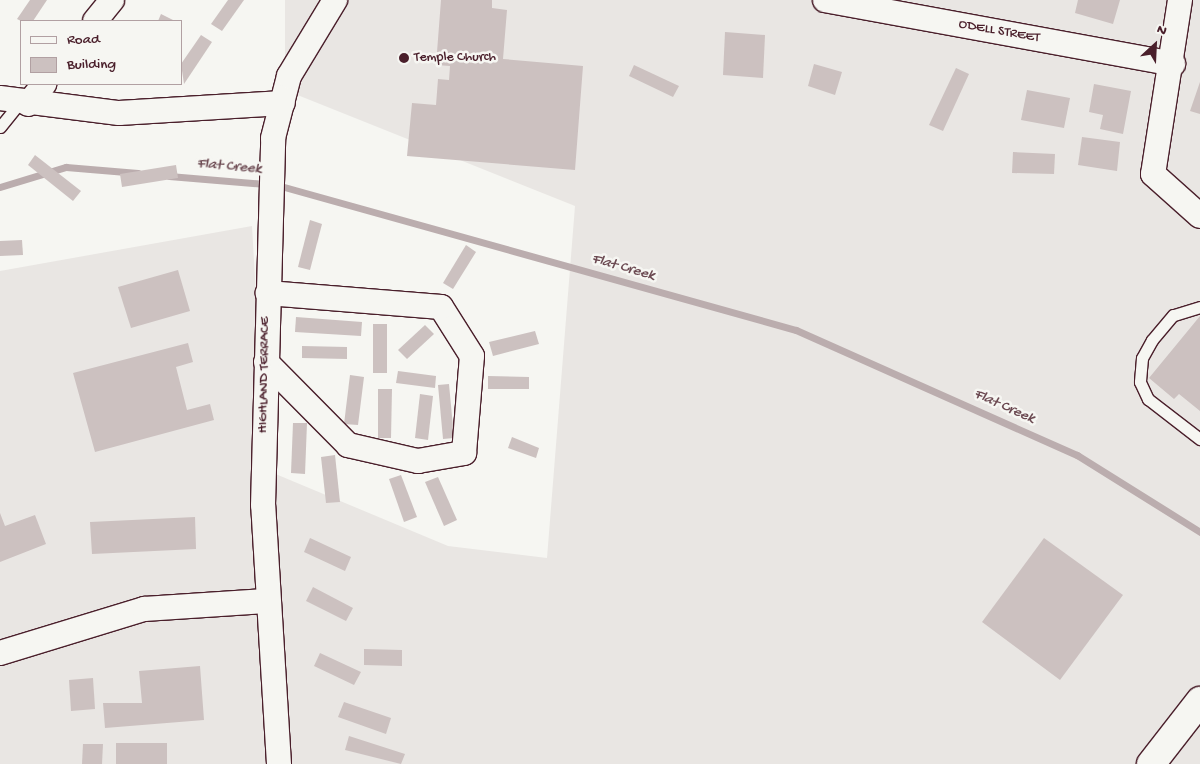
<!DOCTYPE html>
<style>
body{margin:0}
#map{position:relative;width:1200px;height:764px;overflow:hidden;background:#f6f6f2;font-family:"Gochi Hand",sans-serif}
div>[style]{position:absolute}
.built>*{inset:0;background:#e9e6e3}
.stream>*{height:7px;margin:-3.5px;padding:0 3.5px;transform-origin:3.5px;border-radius:3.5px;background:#bbadae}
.building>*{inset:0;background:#ccc1c0}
.roads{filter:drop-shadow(1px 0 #4a1f2b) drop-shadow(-1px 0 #4a1f2b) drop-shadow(0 1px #4a1f2b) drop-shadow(0 -1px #4a1f2b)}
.service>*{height:11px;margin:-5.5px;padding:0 5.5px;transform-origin:5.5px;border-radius:5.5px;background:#f6f6f2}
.minor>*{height:24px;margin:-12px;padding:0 12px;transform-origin:12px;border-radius:12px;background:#f6f6f2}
.secondary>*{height:28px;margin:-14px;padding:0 14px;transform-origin:14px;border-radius:14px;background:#f6f6f2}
.dots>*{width:14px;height:14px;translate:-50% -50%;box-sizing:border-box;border:2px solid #f6f6f2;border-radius:50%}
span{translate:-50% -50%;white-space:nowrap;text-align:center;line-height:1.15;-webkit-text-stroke:5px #f6f6f2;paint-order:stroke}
.street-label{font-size:14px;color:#4a1f2b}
.poi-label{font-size:14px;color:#4a1f2b}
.left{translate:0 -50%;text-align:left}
.water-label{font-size:15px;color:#6c4a52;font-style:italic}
.legend{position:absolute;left:20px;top:20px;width:162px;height:65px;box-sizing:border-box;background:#f6f6f2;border:1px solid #b1a0a2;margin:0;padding:6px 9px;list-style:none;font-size:15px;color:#4a1f2b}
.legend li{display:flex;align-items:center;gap:10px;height:25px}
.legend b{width:25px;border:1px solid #b1a0a2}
.north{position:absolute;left:1130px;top:20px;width:50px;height:50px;-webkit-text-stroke:4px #f6f6f2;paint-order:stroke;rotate:25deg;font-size:14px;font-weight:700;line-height:20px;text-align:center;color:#4a1f2b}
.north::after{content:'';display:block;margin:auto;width:18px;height:22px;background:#4a1f2b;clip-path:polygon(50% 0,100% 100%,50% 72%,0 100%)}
</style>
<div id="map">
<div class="built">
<div style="clip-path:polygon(285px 0,1200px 0,1200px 764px,0 764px,0 271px,252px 226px,266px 470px,448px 546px,547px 558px,575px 206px,285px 90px)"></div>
</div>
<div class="stream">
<div style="left:169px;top:176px;width:108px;rotate:4.8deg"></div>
<div style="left:277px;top:185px;width:539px;rotate:15.61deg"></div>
<div style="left:796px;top:330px;width:308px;rotate:24deg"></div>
<div style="left:1077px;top:455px;width:145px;rotate:32deg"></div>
<div style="left:0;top:187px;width:69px;rotate:-16.9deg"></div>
<div style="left:66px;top:167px;width:72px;rotate:4.8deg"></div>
</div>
<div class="building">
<div style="clip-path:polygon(30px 0,47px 0,33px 21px,21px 21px,17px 19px)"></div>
<div style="clip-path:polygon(228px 0,244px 0,222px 31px,211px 24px)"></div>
<div style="clip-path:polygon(441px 0,492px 0,492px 8px,507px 10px,503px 59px,583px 66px,575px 170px,407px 156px,412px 103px,436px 105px,438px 79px,449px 80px,450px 66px,436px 65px)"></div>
<div style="clip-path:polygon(1078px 0,1120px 0,1113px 24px,1075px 13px)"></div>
<div style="clip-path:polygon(161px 14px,175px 21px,158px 21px)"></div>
<div style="clip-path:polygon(725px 32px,765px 35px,763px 78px,723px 75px)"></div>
<div style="clip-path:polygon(201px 35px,212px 42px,184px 84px,181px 64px)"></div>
<div style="clip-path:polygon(814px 64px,842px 72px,835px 95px,808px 86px)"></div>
<div style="clip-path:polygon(634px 65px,679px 86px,673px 97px,629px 76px)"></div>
<div style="clip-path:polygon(956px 68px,969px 74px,943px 131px,929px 125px)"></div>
<div style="clip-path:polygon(1200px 82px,1200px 114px,1190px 111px)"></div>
<div style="clip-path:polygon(1094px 84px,1131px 91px,1123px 134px,1100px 129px,1103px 115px,1089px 112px)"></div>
<div style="clip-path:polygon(1027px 90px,1070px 98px,1064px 128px,1021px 120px)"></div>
<div style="clip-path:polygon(1082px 137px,1120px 142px,1117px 171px,1078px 165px)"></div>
<div style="clip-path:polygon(1013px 152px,1055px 154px,1054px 174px,1012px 173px)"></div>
<div style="clip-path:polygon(35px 155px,81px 191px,73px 201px,28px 165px)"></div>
<div style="clip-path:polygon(176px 165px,178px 178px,122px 187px,120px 174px)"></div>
<div style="clip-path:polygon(310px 220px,322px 224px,310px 270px,298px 267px)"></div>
<div style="clip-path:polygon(22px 240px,23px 255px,0 256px,0 241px)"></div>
<div style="clip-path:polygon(466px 245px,476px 252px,453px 289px,443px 283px)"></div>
<div style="clip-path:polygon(178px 270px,190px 311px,131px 328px,118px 287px)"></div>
<div style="clip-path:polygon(1200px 316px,1200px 411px,1179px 394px,1174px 399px,1149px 378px)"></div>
<div style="clip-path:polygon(296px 317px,362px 322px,361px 336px,295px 332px)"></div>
<div style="clip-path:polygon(373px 324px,387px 324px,387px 373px,373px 373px)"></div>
<div style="clip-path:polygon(425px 325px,434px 334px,407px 359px,398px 350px)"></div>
<div style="clip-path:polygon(535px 331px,539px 344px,493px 356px,489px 342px)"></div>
<div style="clip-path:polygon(188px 343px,193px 362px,176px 367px,187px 410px,210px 404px,214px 420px,95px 452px,73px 373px)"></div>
<div style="clip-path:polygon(302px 346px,347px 347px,347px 359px,302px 358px)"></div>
<div style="clip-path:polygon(398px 371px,436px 376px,435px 388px,396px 383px)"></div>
<div style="clip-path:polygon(350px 375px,364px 377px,358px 425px,344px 424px)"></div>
<div style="clip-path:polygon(488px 376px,529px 377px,529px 389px,488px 389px)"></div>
<div style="clip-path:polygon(449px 384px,454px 438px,443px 439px,438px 385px)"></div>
<div style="clip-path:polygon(378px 389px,392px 389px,391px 438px,378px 438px)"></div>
<div style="clip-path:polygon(420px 394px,433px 396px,428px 440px,415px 438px)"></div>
<div style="clip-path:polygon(293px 423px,307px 423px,305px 474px,291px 473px)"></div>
<div style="clip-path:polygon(512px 437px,539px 448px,536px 458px,508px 448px)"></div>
<div style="clip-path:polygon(335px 455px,340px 502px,326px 503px,321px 457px)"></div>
<div style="clip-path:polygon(401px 475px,417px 517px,404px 522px,389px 479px)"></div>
<div style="clip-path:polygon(438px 477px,457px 520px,444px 526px,425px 482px)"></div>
<div style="clip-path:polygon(0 513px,5px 526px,35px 515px,46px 544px,0 562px)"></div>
<div style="clip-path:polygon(195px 517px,196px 549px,92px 554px,90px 522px)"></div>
<div style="clip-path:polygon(310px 538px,351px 557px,345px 571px,304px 552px)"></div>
<div style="clip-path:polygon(1044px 538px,1123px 595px,1060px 680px,982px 622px)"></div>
<div style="clip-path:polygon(313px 587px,353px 608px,346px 621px,306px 601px)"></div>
<div style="clip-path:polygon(364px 649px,402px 650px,402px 666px,364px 665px)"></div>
<div style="clip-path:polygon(320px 653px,361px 672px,354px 685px,314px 666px)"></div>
<div style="clip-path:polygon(200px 666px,204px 720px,105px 728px,103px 703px,142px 703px,139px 671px)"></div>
<div style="clip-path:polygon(93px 678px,95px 709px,71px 711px,69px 680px)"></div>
<div style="clip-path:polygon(344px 702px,391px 718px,386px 734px,338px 717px)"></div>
<div style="clip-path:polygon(349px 736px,405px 754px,401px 764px,345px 750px)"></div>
<div style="clip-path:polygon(116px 743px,167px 743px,167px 764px,116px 764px)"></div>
<div style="clip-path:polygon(83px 744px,103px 744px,102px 764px,82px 764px)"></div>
</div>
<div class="roads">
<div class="service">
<div style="left:0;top:127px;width:32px;rotate:-51deg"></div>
<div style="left:1200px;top:307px;width:28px;rotate:163deg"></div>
<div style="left:1173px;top:315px;width:33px;rotate:130deg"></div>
<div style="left:1152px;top:340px;width:21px;rotate:119deg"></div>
<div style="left:1142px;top:358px;width:24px;rotate:95deg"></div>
<div style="left:1140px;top:382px;width:19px;rotate:65deg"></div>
<div style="left:1148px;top:399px;width:66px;rotate:37.6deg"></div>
</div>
<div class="minor">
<div style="left:825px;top:0;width:354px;rotate:10.4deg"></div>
<div style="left:1180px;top:0;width:176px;rotate:98.8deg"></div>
<div style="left:1153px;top:174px;width:63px;rotate:41.8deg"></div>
<div style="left:95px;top:21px;width:27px;rotate:-51deg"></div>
<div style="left:0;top:98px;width:120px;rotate:7.2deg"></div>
<div style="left:119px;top:113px;width:164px;rotate:-3.5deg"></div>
<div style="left:28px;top:104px;width:26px;rotate:-51deg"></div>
<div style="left:266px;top:362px;width:117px;rotate:45.3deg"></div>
<div style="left:348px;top:445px;width:72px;rotate:12.9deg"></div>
<div style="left:418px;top:461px;width:47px;rotate:-9.9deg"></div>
<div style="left:464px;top:453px;width:97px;rotate:-85.3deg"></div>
<div style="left:472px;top:356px;width:58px;rotate:-122.3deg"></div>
<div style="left:441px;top:307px;width:174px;rotate:-175.4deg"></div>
<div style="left:0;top:653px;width:151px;rotate:-17deg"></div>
<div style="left:144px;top:609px;width:122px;rotate:-3.8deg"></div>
<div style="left:279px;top:764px;width:259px;rotate:-93.5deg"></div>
<div style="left:263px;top:505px;width:367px;rotate:-88.4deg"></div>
<div style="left:273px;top:138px;width:64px;rotate:-75.5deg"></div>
<div style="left:289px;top:76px;width:89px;rotate:-58.8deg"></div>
</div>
<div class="secondary">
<div style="left:1151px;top:764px;width:80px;rotate:-52.1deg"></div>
</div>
</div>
<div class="dots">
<div style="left:404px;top:58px;background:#4a1f2b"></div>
</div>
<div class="street-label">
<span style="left:999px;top:32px;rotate:10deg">ODELL STREET</span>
<span style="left:265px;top:375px;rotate:-89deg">HIGHLAND TERRACE</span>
</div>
<div class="poi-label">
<span class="left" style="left:414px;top:58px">Temple Church</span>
</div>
<div class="water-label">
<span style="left:229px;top:167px;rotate:5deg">Flat Creek</span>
<span style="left:623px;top:268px;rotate:16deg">Flat Creek</span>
<span style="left:1004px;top:407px;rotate:24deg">Flat Creek</span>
</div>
<ul class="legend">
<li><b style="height:6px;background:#f6f6f2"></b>Road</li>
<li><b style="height:14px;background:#ccc1c0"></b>Building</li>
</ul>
<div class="north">N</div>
</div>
